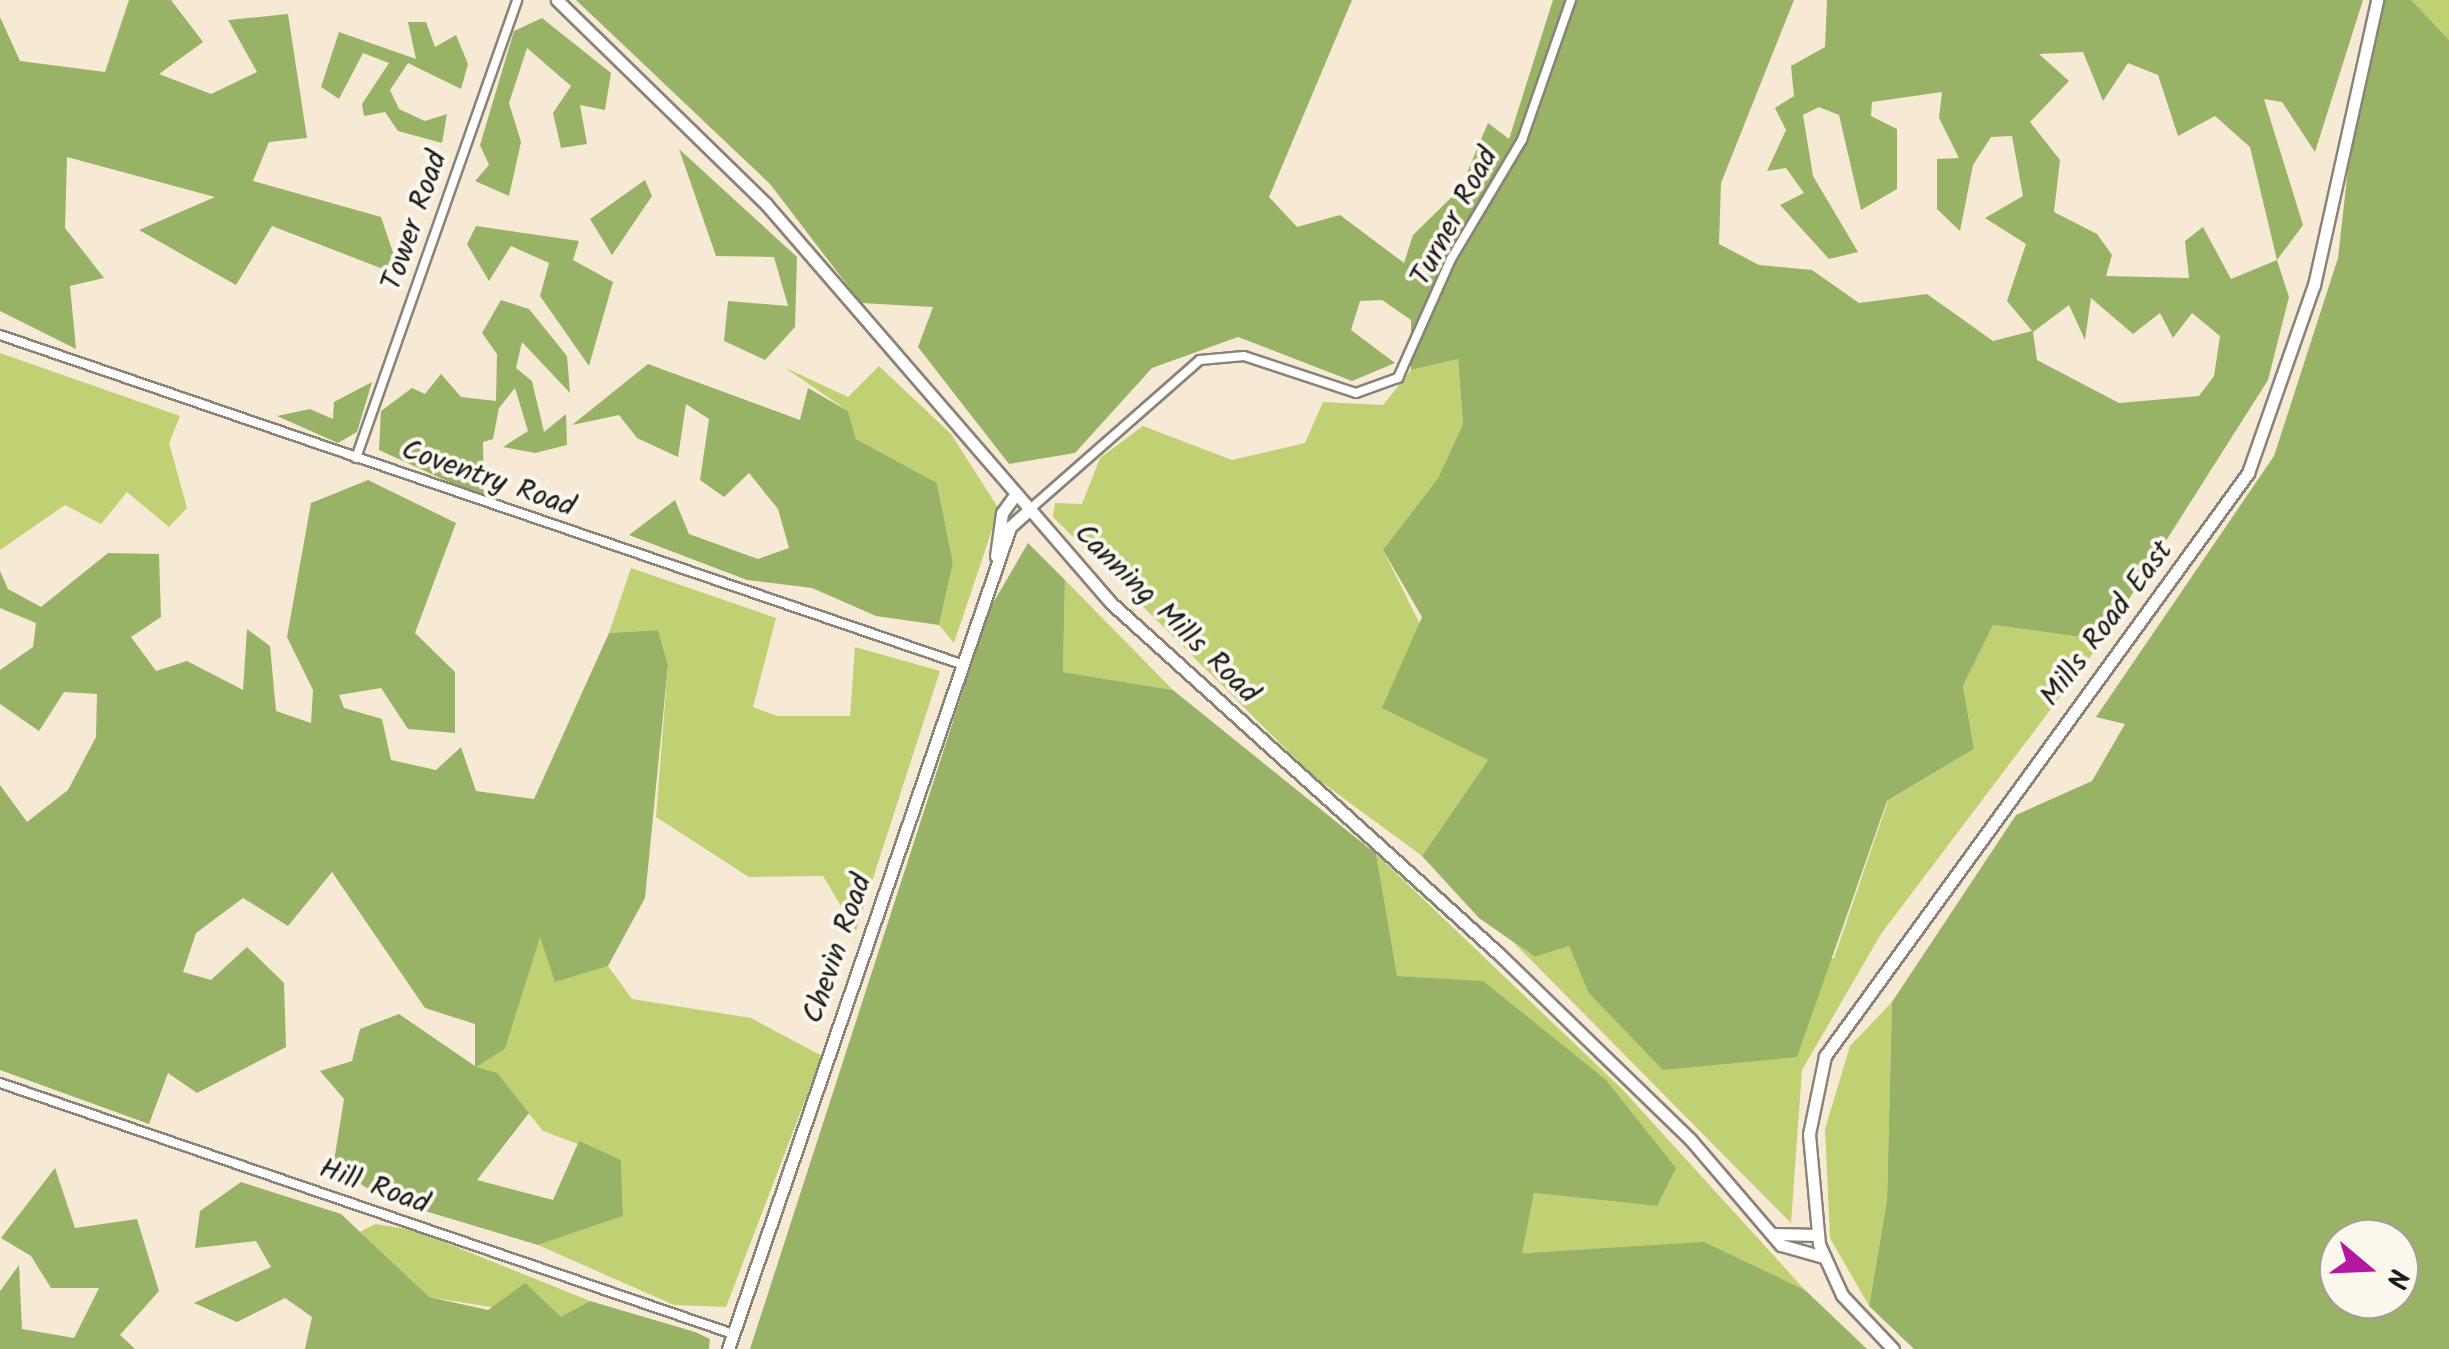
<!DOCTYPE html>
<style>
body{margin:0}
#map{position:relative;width:2449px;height:1349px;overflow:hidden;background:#f6ead5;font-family:Kalam,sans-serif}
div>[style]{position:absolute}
.green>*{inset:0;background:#c0d174}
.forest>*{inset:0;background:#98b366}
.roads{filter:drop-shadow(2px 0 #898378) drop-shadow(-2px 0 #898378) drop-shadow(0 2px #898378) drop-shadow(0 -2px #898378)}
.minor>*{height:8px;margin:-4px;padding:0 4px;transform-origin:4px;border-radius:4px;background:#fff}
.secondary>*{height:11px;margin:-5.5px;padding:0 5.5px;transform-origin:5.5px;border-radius:5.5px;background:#fff}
span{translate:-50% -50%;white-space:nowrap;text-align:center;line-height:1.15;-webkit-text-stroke:8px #fbf7ec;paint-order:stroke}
.street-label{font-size:30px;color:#1c1c1c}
.north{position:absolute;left:2319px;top:1219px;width:100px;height:100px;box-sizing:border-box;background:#fbf7ec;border:2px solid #a29f99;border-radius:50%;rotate:109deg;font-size:28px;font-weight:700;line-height:40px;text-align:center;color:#1c1c1c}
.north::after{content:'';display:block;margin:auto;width:35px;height:45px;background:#b5179e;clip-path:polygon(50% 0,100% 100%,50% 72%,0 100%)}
</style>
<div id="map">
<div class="green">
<div style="clip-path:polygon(2411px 0,2449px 0,2449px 40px,2415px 11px)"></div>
<div style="clip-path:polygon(0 353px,180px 416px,169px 443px,187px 508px,169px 527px,127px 492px,101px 524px,65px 505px,0 550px)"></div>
<div style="clip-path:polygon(1458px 359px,1463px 424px,1438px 478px,1383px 550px,1488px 760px,1422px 856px,1312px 775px,1053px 517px,1055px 503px,1082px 504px,1100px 458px,1143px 426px,1232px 460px,1305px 443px,1323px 402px,1383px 405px,1411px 370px)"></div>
<div style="clip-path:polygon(879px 366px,951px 434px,999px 509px,954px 643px,939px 625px,953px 563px,937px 483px,856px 439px,848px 411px,784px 367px,848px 397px)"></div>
<div style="clip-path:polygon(631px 568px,776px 618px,753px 707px,777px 716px,850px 716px,855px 647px,940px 671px,856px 931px,823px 876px,749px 877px,656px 817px,668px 665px,658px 630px,609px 633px)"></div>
<div style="clip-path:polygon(1065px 580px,1173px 690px,1063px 672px)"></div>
<div style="clip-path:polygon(1993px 625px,2103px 640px,1881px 934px,1802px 1070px,1791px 1223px,1513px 942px,1535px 957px,1569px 946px,1588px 992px,1834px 958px,1888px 801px,1974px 749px,1963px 686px)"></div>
<div style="clip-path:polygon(1376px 854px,1622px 1089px,1805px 1290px,1704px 1243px,1521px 1253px,1534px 1193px,1657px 1206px,1483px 982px,1396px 976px)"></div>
<div style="clip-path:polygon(540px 935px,556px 981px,608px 966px,632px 999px,751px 1018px,822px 1056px,726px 1307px,674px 1305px,538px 1245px,623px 1216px,621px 1160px,543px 1131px,497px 1074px,475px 1067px,505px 1049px)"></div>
<div style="clip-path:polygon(1892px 1002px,1887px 1200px,1869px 1306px,1830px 1238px,1825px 1129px,1850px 1046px)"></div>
<div style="clip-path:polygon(375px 1224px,414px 1230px,590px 1301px,561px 1318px,428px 1297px,360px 1232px)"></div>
</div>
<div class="forest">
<div style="clip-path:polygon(129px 0,171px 0,203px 42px,159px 74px,211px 94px,257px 72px,228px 20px,288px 14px,307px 138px,269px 142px,253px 181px,381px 217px,401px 276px,272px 226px,236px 285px,139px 230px,215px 197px,67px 157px,65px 228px,104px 278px,70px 286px,76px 349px,0 311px,0 17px,20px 61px,105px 72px)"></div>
<div style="clip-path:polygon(evenodd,576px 0,1352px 0,1269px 197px,1297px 227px,1340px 215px,1404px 263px,1413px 235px,1460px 189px,1488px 123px,1509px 139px,1553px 0,1794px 0,1721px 183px,1719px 244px,1759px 265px,1812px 270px,1859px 303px,1927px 294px,1993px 341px,2032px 331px,2007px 301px,2026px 244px,1985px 218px,2023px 196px,2012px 136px,1991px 137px,1973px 165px,1960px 231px,1937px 209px,1937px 159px,1959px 158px,1939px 118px,1942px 92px,1872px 102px,1871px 116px,1897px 129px,1897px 189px,1861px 210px,1839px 115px,1819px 107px,1803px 115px,1813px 176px,1858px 252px,1829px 259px,1780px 205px,1804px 193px,1786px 168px,1767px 171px,1786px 130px,1775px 108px,1794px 96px,1791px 66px,1825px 47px,1827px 0,2363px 0,2315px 152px,2282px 102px,2264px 99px,2303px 225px,2277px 260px,2289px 297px,2268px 380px,2103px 640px,1993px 625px,1963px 686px,1974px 749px,1887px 801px,1797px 1057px,1663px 1070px,1588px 992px,1569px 946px,1535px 957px,1479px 918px,1422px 856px,1488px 760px,1382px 708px,1422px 617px,1383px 550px,1438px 478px,1463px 424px,1458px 359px,1411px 370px,1411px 320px,1382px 300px,1360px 301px,1351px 330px,1395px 363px,1352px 381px,1238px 337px,1152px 368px,1075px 453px,1009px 464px,918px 347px,933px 307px,861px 303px,770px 184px,576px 0,2083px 52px,2103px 101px,2128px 63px,2158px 75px,2178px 136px,2215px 116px,2250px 147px,2277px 260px,2231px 279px,2203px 227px,2185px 241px,2189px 278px,2106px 276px,2112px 255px,2097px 234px,2054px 212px,2060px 160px,2030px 122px,2069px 81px,2039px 54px,2083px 52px,576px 0,2091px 298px,2133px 334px,2160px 313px,2173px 338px,2192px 313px,2220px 336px,2214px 376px,2199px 396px,2119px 403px,2037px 360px,2033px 332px,2069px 305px,2085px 340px,2091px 298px)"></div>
<div style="clip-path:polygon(evenodd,2385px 0,2411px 0,2449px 40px,2449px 1349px,1914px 1349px,1869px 1306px,1887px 1200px,1892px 1002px,2016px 815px,2092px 781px,2125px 724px,2096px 717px,2274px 456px,2338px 258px,2351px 142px,2385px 0,2339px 1239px,2399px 1239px,2399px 1299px,2339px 1299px,2339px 1239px)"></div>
<div style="clip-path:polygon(542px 18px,611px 73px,605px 110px,580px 105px,587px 144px,561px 148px,553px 113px,571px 86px,527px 48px,509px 103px,521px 142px,509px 196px,475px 181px,489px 165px,480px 145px,514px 31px)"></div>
<div style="clip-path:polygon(408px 22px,426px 22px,435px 47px,456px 35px,468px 64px,461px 89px,408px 63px,390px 90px,399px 109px,425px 121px,447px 114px,442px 143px,398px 131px,385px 112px,364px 116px,362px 104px,389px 63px,363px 53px,339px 99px,321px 87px,339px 32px,416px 59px)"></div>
<div style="clip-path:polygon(679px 149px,797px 257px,795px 327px,765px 360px,724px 341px,728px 301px,788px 306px,774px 257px,716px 256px)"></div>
<div style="clip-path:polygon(645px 180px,652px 196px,612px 255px,590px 219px)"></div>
<div style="clip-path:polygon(476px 226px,579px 241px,573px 260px,613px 282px,589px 366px,540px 296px,549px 263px,511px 246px,489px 281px,467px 244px)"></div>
<div style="clip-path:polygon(501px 300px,529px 309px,567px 356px,570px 393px,522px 342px,516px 368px,532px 381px,544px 432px,566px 414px,567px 445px,535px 453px,503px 447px,528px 431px,515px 388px,499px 408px,493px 439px,483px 442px,484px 498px,379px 450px,381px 411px,412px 388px,425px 394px,441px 374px,461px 397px,496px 401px,497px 354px,482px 333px)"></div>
<div style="clip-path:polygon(648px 364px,800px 420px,808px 388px,848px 411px,856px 439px,937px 483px,953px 563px,939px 625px,876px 616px,812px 588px,747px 580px,629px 535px,675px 500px,689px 534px,758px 559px,789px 548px,778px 509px,749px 473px,724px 497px,700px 480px,709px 419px,686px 404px,678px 457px,637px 438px,619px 415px,572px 425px)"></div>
<div style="clip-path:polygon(372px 382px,357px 432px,338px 443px,277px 416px,310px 409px,333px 419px,334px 402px)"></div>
<div style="clip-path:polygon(368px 480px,456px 523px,415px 633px,455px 672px,455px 733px,408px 729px,381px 688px,339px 695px,344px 708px,382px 719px,391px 760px,436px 770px,461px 747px,476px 791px,534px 799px,609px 633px,658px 630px,668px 665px,645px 898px,608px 966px,555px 982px,540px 937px,505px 1049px,476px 1067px,497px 1073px,529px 1113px,477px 1180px,553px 1200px,579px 1141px,621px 1160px,623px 1216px,538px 1245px,385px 1199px,333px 1167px,344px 1099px,320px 1071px,352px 1061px,360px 1029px,399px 1014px,475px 1066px,475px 1024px,425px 1008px,332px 872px,288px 926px,243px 898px,196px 933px,183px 972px,211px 980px,247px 947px,284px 983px,286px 1047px,197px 1093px,168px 1073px,149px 1124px,0 1070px,0 785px,27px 822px,68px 790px,96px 737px,97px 694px,64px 692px,39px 731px,0 704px,0 670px,33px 647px,36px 623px,0 608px,0 571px,8px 589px,41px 607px,108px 553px,159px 554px,161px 617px,131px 637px,156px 671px,187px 661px,243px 690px,247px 629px,270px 646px,276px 711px,311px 723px,313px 690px,287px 637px,311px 503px)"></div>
<div style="clip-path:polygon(1028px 543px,1065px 580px,1063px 672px,1173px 690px,1376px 854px,1397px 976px,1483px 981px,1606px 1080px,1676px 1168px,1657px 1206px,1534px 1193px,1522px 1253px,1704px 1242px,1805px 1290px,1867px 1349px,750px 1349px,989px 610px)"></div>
<div style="clip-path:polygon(55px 1168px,75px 1228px,137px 1219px,159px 1291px,120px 1335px,135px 1349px,0 1349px,0 1291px,19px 1265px,22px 1329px,74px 1338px,99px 1288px,51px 1288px,31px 1256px,1px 1238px)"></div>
<div style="clip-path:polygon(241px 1182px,341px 1214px,429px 1297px,488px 1310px,525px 1283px,561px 1317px,590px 1301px,695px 1332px,710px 1339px,709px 1349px,305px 1349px,312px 1317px,285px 1298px,237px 1322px,194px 1303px,271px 1267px,256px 1241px,195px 1248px,200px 1211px)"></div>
</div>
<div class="roads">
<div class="minor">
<div style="left:0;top:335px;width:1016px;rotate:18.9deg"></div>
<div style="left:356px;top:458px;width:485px;rotate:-70.6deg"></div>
<div style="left:1029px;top:510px;width:227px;rotate:-41.3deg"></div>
<div style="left:1200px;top:360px;width:44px;rotate:-5.2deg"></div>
<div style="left:1244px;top:356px;width:118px;rotate:18.3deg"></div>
<div style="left:1356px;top:393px;width:45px;rotate:-19.7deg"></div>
<div style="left:1398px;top:378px;width:130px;rotate:-66deg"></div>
<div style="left:1451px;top:259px;width:139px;rotate:-59.2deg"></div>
<div style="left:1522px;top:140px;width:148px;rotate:-70.7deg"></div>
<div style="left:0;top:1083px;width:775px;rotate:18.9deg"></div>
</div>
<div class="secondary">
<div style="left:557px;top:0;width:292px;rotate:44.3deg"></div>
<div style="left:766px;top:204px;width:527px;rotate:49.15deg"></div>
<div style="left:1111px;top:603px;width:522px;rotate:42.13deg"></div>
<div style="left:1498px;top:953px;width:267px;rotate:44.1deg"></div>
<div style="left:1690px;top:1139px;width:140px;rotate:49.4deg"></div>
<div style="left:1781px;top:1245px;width:44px;rotate:15.9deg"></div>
<div style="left:996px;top:556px;width:43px;rotate:-82.1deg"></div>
<div style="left:1002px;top:513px;width:24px;rotate:-54deg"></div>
<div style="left:1773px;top:1234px;width:45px;rotate:1.3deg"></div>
<div style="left:728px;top:1349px;width:869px;rotate:-71.06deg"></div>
<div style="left:1010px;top:527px;width:25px;rotate:-42deg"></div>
<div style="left:1893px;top:1349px;width:74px;rotate:-133.4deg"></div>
<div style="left:1842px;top:1295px;width:56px;rotate:-114.3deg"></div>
<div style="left:1819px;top:1244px;width:110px;rotate:-95.2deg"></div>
<div style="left:1809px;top:1134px;width:80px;rotate:-78.4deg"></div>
<div style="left:1825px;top:1056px;width:720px;rotate:-54.04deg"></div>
<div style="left:2248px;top:473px;width:199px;rotate:-70.7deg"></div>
<div style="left:2314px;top:285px;width:292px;rotate:-77.5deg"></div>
</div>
</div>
<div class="street-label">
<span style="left:1455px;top:217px;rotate:-62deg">Turner Road</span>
<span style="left:415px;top:221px;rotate:-71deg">Tower Road</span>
<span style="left:488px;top:479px;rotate:19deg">Coventry Road</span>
<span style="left:1166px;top:614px;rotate:44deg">Canning Mills Road</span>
<span style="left:2107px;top:624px;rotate:-53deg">Mills Road East</span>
<span style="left:838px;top:949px;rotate:-71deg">Chevin Road</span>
<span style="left:374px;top:1187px;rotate:19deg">Hill Road</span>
</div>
<div class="north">N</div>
</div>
